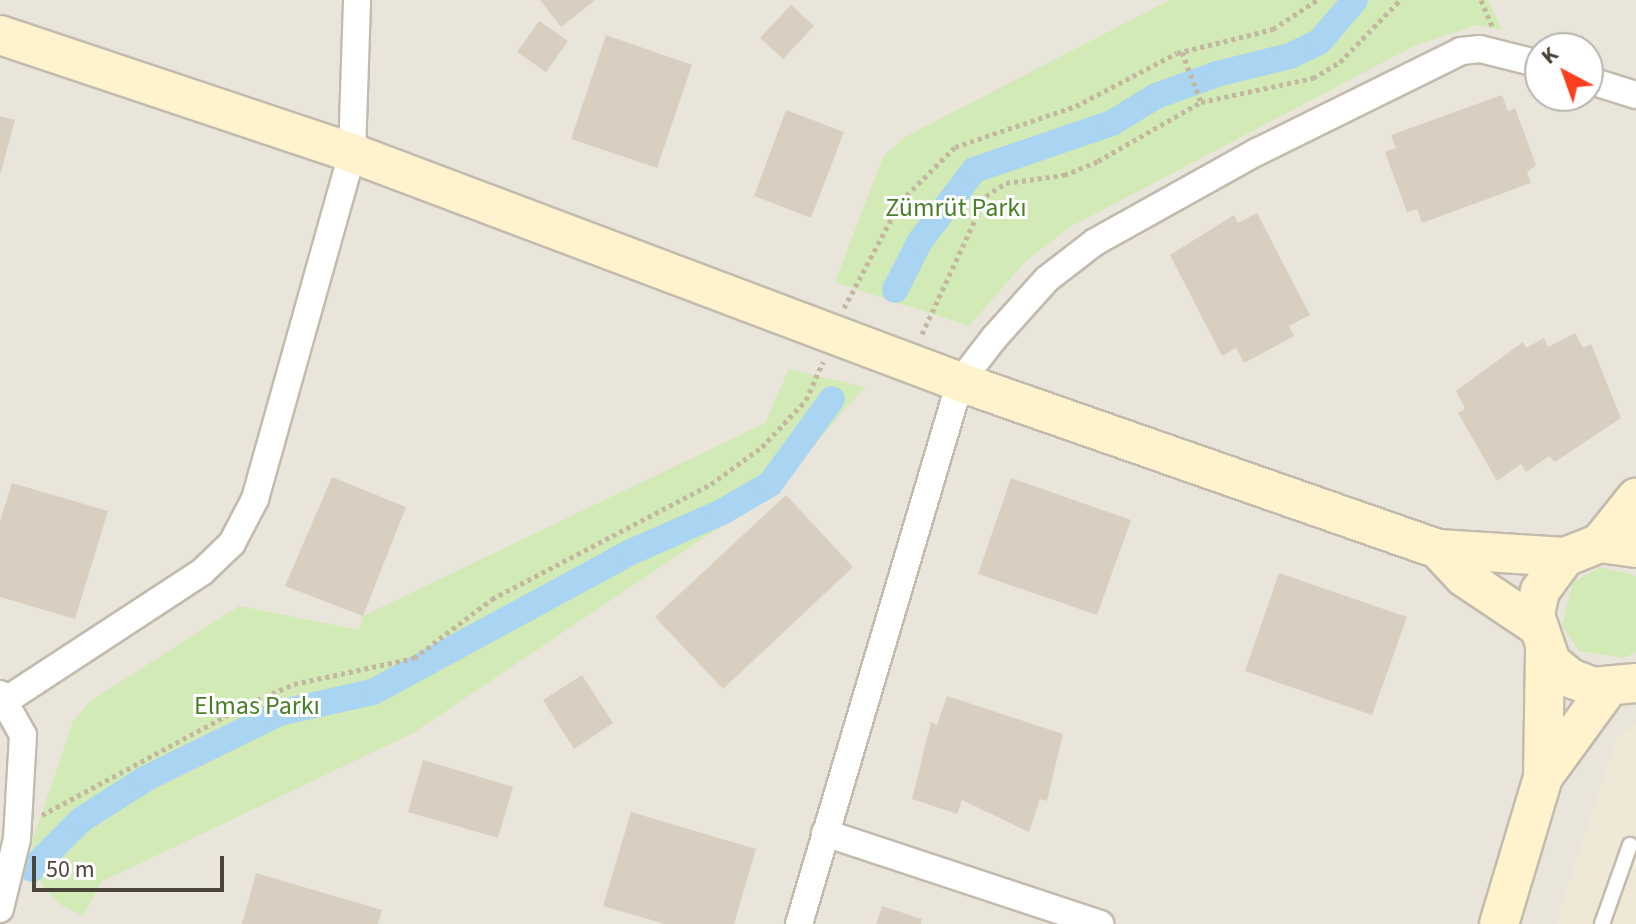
<!DOCTYPE html>
<meta charset="utf-8">
<style>
body{margin:0}
#map{position:relative;width:1636px;height:924px;overflow:hidden;background:#f6f3ec;font-family:"Source Sans 3",sans-serif}
div>[style]{position:absolute}
.residential>*{inset:0;background:#eae5da}
.education>*{inset:0;background:#efe8d6}
.green>*{inset:0;background:#d2eab5}
.canal>*{height:26px;margin:-13px;padding:0 13px;transform-origin:13px;border-radius:13px;background:#a9d4f2}
.building>*{inset:0;background:#d8cfc1}
.path>*{height:5px;margin-top:-2.5px;transform-origin:0;background:repeating-linear-gradient(90deg,#c4b79f 0 4px,transparent 0 8px)}
.roads{filter:drop-shadow(2px 0 #c2bbae) drop-shadow(-2px 0 #c2bbae) drop-shadow(0 2px #c2bbae) drop-shadow(0 -2px #c2bbae)}
.lane>*{height:14px;margin:-7px;padding:0 7px;transform-origin:7px;border-radius:7px;background:#fff}
.street>*{height:26px;margin:-13px;padding:0 13px;transform-origin:13px;border-radius:13px;background:#fff}
.secondary>*{height:38px;margin:-19px;padding:0 19px;transform-origin:19px;border-radius:19px;background:#fff3cd}
span{translate:-50% -50%;white-space:nowrap;text-align:center;line-height:1.15;-webkit-text-stroke:6px #fff;paint-order:stroke}
.park-label{font-size:26px;color:#4a7f2a}
.north{position:absolute;left:1524px;top:32px;width:80px;height:80px;box-sizing:border-box;background:#fff;border:2px solid #b7b4b0;border-radius:50%;rotate:319deg;font-size:22px;font-weight:700;line-height:32px;text-align:center;color:#4b4439}
.north::after{content:'';display:block;margin:auto;width:28px;height:36px;background:#fc3f1d;clip-path:polygon(50% 0,100% 100%,50% 72%,0 100%)}
.scale{position:absolute;left:32px;top:856px;width:192px;height:36px;box-sizing:border-box;border:4px solid #4b4439;border-top:0;padding-left:10px;font-size:24px;line-height:28px;white-space:nowrap;color:#4b4439;-webkit-text-stroke:6px #fff;paint-order:stroke}
</style>
<div id="map">
<div class="residential">
<div style="clip-path:polygon(evenodd,0 0,1636px 0,1636px 924px,0 924px,0 0,1540px 48px,1588px 48px,1588px 96px,1540px 96px,1540px 48px)"></div>
</div>
<div class="education">
<div style="clip-path:polygon(1636px 723px,1636px 924px,1556px 924px,1616px 740px)"></div>
</div>
<div class="green">
<div style="clip-path:polygon(1170px 0,1488px 0,1502px 30px,1477px 25px,1416px 45px,1070px 227px,1027px 260px,969px 326px,835px 282px,883px 157px,905px 137px)"></div>
<div style="clip-path:polygon(789px 369px,865px 387px,771px 493px,413px 733px,101px 882px,83px 916px,59px 904px,43px 886px,31px 863px,33px 839px,73px 721px,92px 700px,239px 606px,359px 630px,363px 616px,765px 423px)"></div>
<div style="clip-path:polygon(1601px 567px,1636px 576px,1636px 652px,1624px 658px,1579px 651px,1562px 625px,1573px 582px)"></div>
</div>
<div class="canal">
<div style="left:895px;top:290px;width:55px;rotate:-63deg"></div>
<div style="left:920px;top:241px;width:89px;rotate:-52.7deg"></div>
<div style="left:974px;top:170px;width:146px;rotate:-18.8deg"></div>
<div style="left:1112px;top:123px;width:52px;rotate:-31.5deg"></div>
<div style="left:1156px;top:96px;width:65px;rotate:-19.8deg"></div>
<div style="left:1217px;top:74px;width:75px;rotate:-13.9deg"></div>
<div style="left:1290px;top:56px;width:32px;rotate:-26deg"></div>
<div style="left:1319px;top:42px;width:55px;rotate:-49.4deg"></div>
<div style="left:32px;top:869px;width:69px;rotate:-45deg"></div>
<div style="left:81px;top:820px;width:76px;rotate:-32.6deg"></div>
<div style="left:145px;top:779px;width:149px;rotate:-26.2deg"></div>
<div style="left:279px;top:713px;width:96px;rotate:-12.6deg"></div>
<div style="left:373px;top:692px;width:294px;rotate:-28.5deg"></div>
<div style="left:631px;top:552px;width:99px;rotate:-23.7deg"></div>
<div style="left:722px;top:512px;width:56px;rotate:-30.3deg"></div>
<div style="left:770px;top:484px;width:105px;rotate:-53.9deg"></div>
</div>
<div class="building">
<div style="clip-path:polygon(540px 0,595px 0,561px 27px)"></div>
<div style="clip-path:polygon(791px 5px,814px 26px,783px 59px,760px 38px)"></div>
<div style="clip-path:polygon(539px 21px,568px 41px,546px 72px,517px 52px)"></div>
<div style="clip-path:polygon(606px 35px,692px 65px,657px 168px,571px 139px)"></div>
<div style="clip-path:polygon(1502px 95px,1508px 111px,1515px 108px,1536px 165px,1527px 173px,1531px 183px,1422px 223px,1417px 209px,1407px 212px,1385px 152px,1396px 148px,1391px 135px)"></div>
<div style="clip-path:polygon(786px 110px,844px 132px,811px 218px,754px 196px)"></div>
<div style="clip-path:polygon(0 116px,15px 120px,1px 172px,0 172px)"></div>
<div style="clip-path:polygon(1257px 213px,1310px 315px,1289px 326px,1294px 336px,1244px 363px,1236px 348px,1222px 356px,1170px 255px,1234px 215px,1238px 223px)"></div>
<div style="clip-path:polygon(1575px 333px,1583px 348px,1591px 344px,1621px 418px,1555px 462px,1549px 456px,1526px 472px,1521px 464px,1497px 481px,1458px 413px,1465px 409px,1456px 391px,1523px 342px,1526px 348px,1544px 338px,1548px 347px)"></div>
<div style="clip-path:polygon(332px 477px,406px 507px,363px 616px,285px 586px)"></div>
<div style="clip-path:polygon(1011px 478px,1131px 520px,1097px 615px,978px 574px)"></div>
<div style="clip-path:polygon(12px 483px,108px 511px,75px 619px,0 597px,0 521px)"></div>
<div style="clip-path:polygon(786px 495px,853px 567px,723px 689px,655px 617px)"></div>
<div style="clip-path:polygon(1279px 573px,1407px 617px,1372px 715px,1245px 671px)"></div>
<div style="clip-path:polygon(582px 675px,613px 723px,574px 749px,543px 700px)"></div>
<div style="clip-path:polygon(947px 696px,1063px 734px,1047px 801px,1040px 799px,1029px 832px,962px 800px,957px 814px,912px 799px,931px 722px,937px 725px)"></div>
<div style="clip-path:polygon(423px 760px,513px 787px,498px 838px,408px 812px)"></div>
<div style="clip-path:polygon(631px 812px,756px 849px,734px 924px,665px 924px,603px 906px)"></div>
<div style="clip-path:polygon(256px 873px,382px 910px,378px 924px,242px 924px)"></div>
<div style="clip-path:polygon(882px 906px,922px 919px,921px 924px,876px 924px)"></div>
</div>
<div class="path">
<div style="left:1481px;top:0;width:30px;rotate:67deg"></div>
<div style="left:1182px;top:52px;width:53px;rotate:69.2deg"></div>
<div style="left:844px;top:308px;width:121px;rotate:-62deg"></div>
<div style="left:901px;top:201px;width:76px;rotate:-45deg"></div>
<div style="left:955px;top:147px;width:128px;rotate:-18.7deg"></div>
<div style="left:1076px;top:106px;width:114px;rotate:-27.7deg"></div>
<div style="left:1177px;top:53px;width:99px;rotate:-14deg"></div>
<div style="left:1273px;top:29px;width:53px;rotate:-33.4deg"></div>
<div style="left:922px;top:334px;width:152px;rotate:-65.1deg"></div>
<div style="left:986px;top:196px;width:24px;rotate:-33deg"></div>
<div style="left:1006px;top:183px;width:59px;rotate:-7.9deg"></div>
<div style="left:1064px;top:175px;width:37px;rotate:-22deg"></div>
<div style="left:1098px;top:161px;width:119px;rotate:-29.8deg"></div>
<div style="left:1201px;top:102px;width:115px;rotate:-12.1deg"></div>
<div style="left:1313px;top:78px;width:31px;rotate:-31deg"></div>
<div style="left:1340px;top:62px;width:86px;rotate:-45.9deg"></div>
<div style="left:42px;top:815px;width:236px;rotate:-28.3deg"></div>
<div style="left:250px;top:703px;width:48px;rotate:-23.4deg"></div>
<div style="left:294px;top:684px;width:123px;rotate:-12.2deg"></div>
<div style="left:414px;top:658px;width:98px;rotate:-37.1deg"></div>
<div style="left:492px;top:599px;width:247px;rotate:-27.7deg"></div>
<div style="left:711px;top:484px;width:63px;rotate:-36deg"></div>
<div style="left:762px;top:447px;width:64px;rotate:-46.9deg"></div>
<div style="left:806px;top:400px;width:42px;rotate:-65.9deg"></div>
</div>
<div class="roads">
<div class="lane">
<div style="left:1602px;top:924px;width:84px;rotate:-70.5deg"></div>
</div>
<div class="street">
<div style="left:1588px;top:80px;width:50px;rotate:17.4deg"></div>
<div style="left:0;top:694px;width:47px;rotate:60.7deg"></div>
<div style="left:23px;top:735px;width:104px;rotate:93.3deg"></div>
<div style="left:17px;top:839px;width:72px;rotate:103.7deg"></div>
<div style="left:8px;top:699px;width:232px;rotate:-33.2deg"></div>
<div style="left:202px;top:572px;width:42px;rotate:-44deg"></div>
<div style="left:232px;top:543px;width:50px;rotate:-62.4deg"></div>
<div style="left:255px;top:499px;width:359px;rotate:-74.3deg"></div>
<div style="left:352px;top:153px;width:153px;rotate:-88.1deg"></div>
<div style="left:825px;top:833px;width:290px;rotate:18.3deg"></div>
<div style="left:799px;top:924px;width:565px;rotate:-73.46deg"></div>
<div style="left:960px;top:382px;width:56px;rotate:-52.3deg"></div>
<div style="left:994px;top:338px;width:79px;rotate:-48.1deg"></div>
<div style="left:1047px;top:279px;width:61px;rotate:-37.6deg"></div>
<div style="left:1095px;top:242px;width:185px;rotate:-29.1deg"></div>
<div style="left:1257px;top:152px;width:228px;rotate:-26.3deg"></div>
<div style="left:1461px;top:51px;width:19px;rotate:-6deg"></div>
<div style="left:1480px;top:49px;width:62px;rotate:14deg"></div>
</div>
<div class="secondary">
<div style="left:0;top:35px;width:371px;rotate:18.5deg"></div>
<div style="left:352px;top:153px;width:650px;rotate:20.64deg"></div>
<div style="left:960px;top:382px;width:506px;rotate:19.26deg"></div>
<div style="left:1600px;top:543px;width:58px;rotate:-51.3deg"></div>
<div style="left:1636px;top:548px;width:36px;rotate:-172deg"></div>
<div style="left:1600px;top:543px;width:38px;rotate:158deg"></div>
<div style="left:1565px;top:557px;width:42px;rotate:126.3deg"></div>
<div style="left:1540px;top:591px;width:25px;rotate:102deg"></div>
<div style="left:1535px;top:615px;width:50px;rotate:71.2deg"></div>
<div style="left:1551px;top:662px;width:25px;rotate:40deg"></div>
<div style="left:1570px;top:678px;width:25px;rotate:21deg"></div>
<div style="left:1593px;top:687px;width:43px;rotate:-5.3deg"></div>
<div style="left:1537px;top:626px;width:88px;rotate:-146.1deg"></div>
<div style="left:1464px;top:577px;width:38px;rotate:-133deg"></div>
<div style="left:1438px;top:549px;width:127px;rotate:3.6deg"></div>
<div style="left:1545px;top:651px;width:126px;rotate:90.9deg"></div>
<div style="left:1543px;top:777px;width:110px;rotate:-53.9deg"></div>
<div style="left:1499px;top:924px;width:153px;rotate:-73.3deg"></div>
</div>
</div>
<div class="park-label">
<span style="left:956px;top:208px">Zümrüt Parkı</span>
<span style="left:257px;top:706px">Elmas Parkı</span>
</div>
<div class="north">K</div>
<div class="scale">50 m</div>
</div>
